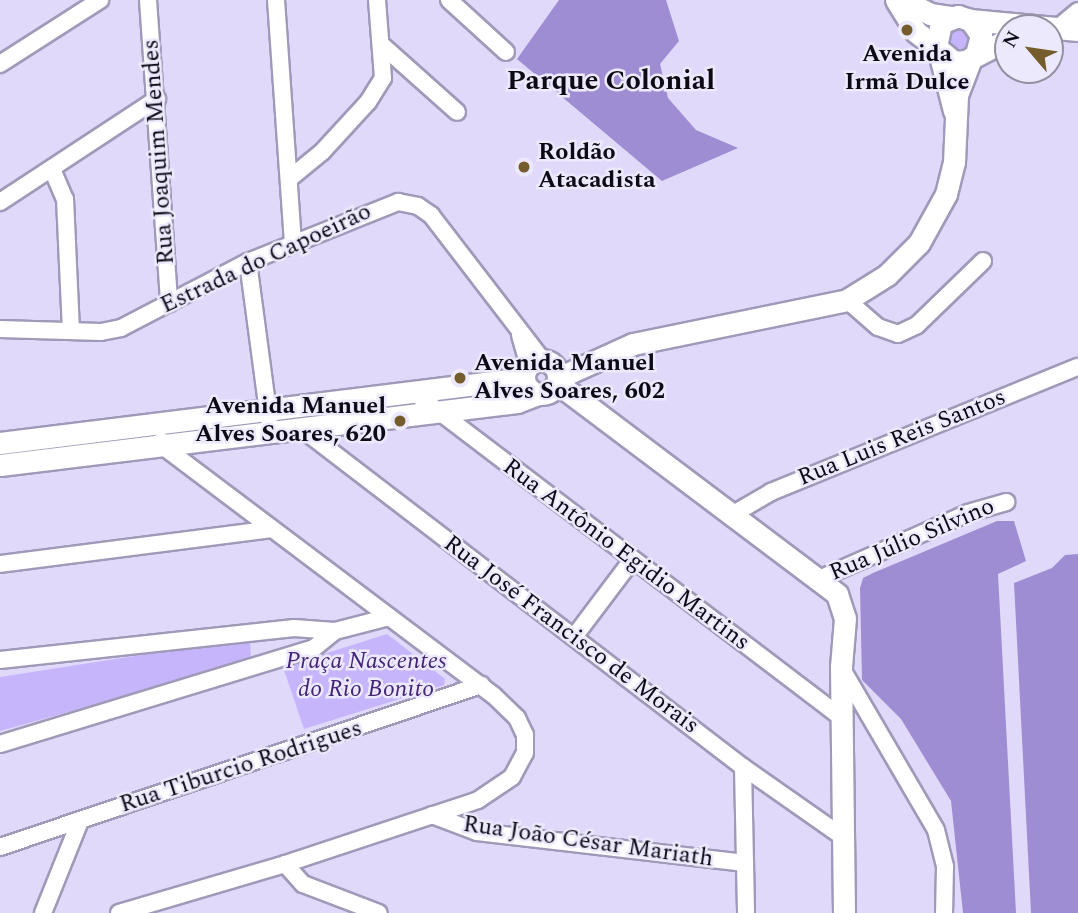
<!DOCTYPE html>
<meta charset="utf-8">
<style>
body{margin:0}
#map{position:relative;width:1078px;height:913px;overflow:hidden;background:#e1d9fa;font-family:Spectral,serif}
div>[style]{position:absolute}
.green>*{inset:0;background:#c6b5fa}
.forest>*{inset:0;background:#9f8dd3}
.roads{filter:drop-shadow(2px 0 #a099b8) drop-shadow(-2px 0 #a099b8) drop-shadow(0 2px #a099b8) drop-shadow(0 -2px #a099b8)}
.street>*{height:16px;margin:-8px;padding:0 8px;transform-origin:8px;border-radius:8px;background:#fff}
.secondary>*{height:21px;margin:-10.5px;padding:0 10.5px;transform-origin:10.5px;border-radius:10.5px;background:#fff}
.secondary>.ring{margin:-10.5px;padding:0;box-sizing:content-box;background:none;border:21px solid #fff;border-radius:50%}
.dots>*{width:19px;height:19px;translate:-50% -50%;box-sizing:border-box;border:4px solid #ede9fd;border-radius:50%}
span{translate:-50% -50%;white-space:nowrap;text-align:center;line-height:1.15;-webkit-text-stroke:5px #ede9fd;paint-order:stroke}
.poi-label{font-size:24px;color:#0d0a15;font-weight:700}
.left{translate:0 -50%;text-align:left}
.right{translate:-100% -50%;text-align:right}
.street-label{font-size:24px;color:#0d0a15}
.park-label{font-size:24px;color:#432577;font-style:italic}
.quarter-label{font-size:28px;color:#0d0a15;font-weight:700}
.north{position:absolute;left:994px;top:14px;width:70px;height:70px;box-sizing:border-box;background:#ede9fd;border:2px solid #9390a0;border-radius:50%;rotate:299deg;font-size:19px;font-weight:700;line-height:28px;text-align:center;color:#0d0a15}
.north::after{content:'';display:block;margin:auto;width:24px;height:32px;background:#755c2d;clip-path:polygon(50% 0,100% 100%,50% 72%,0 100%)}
</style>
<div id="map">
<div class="green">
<div style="clip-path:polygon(971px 26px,969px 52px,948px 52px,946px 27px)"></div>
<div style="clip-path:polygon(387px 634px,445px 679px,444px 685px,304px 729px,283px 667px)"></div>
<div style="clip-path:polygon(250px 638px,251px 661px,0 731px,0 677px)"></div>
</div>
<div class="forest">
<div style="clip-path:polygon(559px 0,666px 0,679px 41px,660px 64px,668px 98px,696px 130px,738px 148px,662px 181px,517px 59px)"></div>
<div style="clip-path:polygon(997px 521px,1014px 521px,1026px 561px,998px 574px,1016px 913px,963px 913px,951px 801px,901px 719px,862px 680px,860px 588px,863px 578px,873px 573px)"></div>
<div style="clip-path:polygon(1078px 554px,1078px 913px,1031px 913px,1014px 583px,1052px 568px,1065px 555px)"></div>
</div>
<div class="roads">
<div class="street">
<div style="left:148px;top:0;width:304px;rotate:86deg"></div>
<div style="left:276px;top:0;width:243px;rotate:86deg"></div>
<div style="left:449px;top:0;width:77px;rotate:42.4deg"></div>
<div style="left:1059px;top:27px;width:25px;rotate:-40deg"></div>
<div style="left:383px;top:46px;width:99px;rotate:41.7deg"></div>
<div style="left:0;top:64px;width:119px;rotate:-32.6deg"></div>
<div style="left:52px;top:169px;width:33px;rotate:67deg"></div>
<div style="left:65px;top:199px;width:131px;rotate:87.4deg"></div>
<div style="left:289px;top:179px;width:43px;rotate:-39.3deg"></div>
<div style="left:322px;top:152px;width:68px;rotate:-47.4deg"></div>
<div style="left:368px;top:102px;width:28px;rotate:-58deg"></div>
<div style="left:383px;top:78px;width:78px;rotate:-94.4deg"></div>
<div style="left:0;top:202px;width:188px;rotate:-33.3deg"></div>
<div style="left:248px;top:262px;width:159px;rotate:82.4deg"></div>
<div style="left:847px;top:300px;width:41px;rotate:41.1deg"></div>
<div style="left:878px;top:327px;width:21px;rotate:19deg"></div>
<div style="left:898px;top:334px;width:21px;rotate:-25deg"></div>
<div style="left:917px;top:325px;width:92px;rotate:-44.1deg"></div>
<div style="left:0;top:329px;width:101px;rotate:1.7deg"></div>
<div style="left:101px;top:332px;width:20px;rotate:-11deg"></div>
<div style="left:121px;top:328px;width:143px;rotate:-27.5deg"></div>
<div style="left:248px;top:262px;width:162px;rotate:-21.8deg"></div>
<div style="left:398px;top:202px;width:20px;rotate:11deg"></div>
<div style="left:418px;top:206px;width:16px;rotate:35deg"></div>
<div style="left:431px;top:215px;width:184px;rotate:52.5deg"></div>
<div style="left:520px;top:335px;width:32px;rotate:74deg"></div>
<div style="left:412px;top:391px;width:540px;rotate:37.25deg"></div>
<div style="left:302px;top:429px;width:556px;rotate:37.47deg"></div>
<div style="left:743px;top:767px;width:122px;rotate:35deg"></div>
<div style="left:730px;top:516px;width:48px;rotate:-30.3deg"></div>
<div style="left:771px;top:492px;width:331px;rotate:-22.2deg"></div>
<div style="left:0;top:564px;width:274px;rotate:-7.3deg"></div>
<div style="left:819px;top:579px;width:163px;rotate:-23.9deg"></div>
<div style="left:968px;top:513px;width:40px;rotate:-16deg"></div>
<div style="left:574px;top:637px;width:96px;rotate:-53deg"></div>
<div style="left:0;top:660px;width:296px;rotate:-6.2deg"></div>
<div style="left:294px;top:628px;width:41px;rotate:4.2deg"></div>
<div style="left:335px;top:631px;width:56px;rotate:-14.5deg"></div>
<div style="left:842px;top:669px;width:186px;rotate:59.7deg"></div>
<div style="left:936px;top:830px;width:38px;rotate:76deg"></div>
<div style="left:945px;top:867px;width:46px;rotate:91.2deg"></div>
<div style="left:0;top:744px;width:328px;rotate:-17deg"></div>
<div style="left:314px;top:648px;width:27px;rotate:-39deg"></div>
<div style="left:743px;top:767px;width:146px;rotate:88.8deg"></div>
<div style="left:432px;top:815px;width:48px;rotate:20.7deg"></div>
<div style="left:477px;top:832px;width:270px;rotate:6.6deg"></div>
<div style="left:0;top:847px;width:508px;rotate:-18.61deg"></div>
<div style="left:285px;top:864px;width:27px;rotate:48deg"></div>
<div style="left:303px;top:884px;width:81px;rotate:20.9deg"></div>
<div style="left:43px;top:913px;width:99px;rotate:-68.1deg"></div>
<div style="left:119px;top:913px;width:173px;rotate:-16.4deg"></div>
<div style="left:285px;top:864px;width:203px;rotate:-18.3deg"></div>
<div style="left:478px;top:800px;width:41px;rotate:-34.1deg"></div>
<div style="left:512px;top:777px;width:27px;rotate:-62deg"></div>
<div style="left:525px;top:753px;width:18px;rotate:-90deg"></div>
<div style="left:525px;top:735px;width:19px;rotate:-115deg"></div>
<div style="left:517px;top:718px;width:33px;rotate:-136deg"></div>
<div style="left:493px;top:695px;width:414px;rotate:-143deg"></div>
<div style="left:162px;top:446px;width:5px;rotate:-101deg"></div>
</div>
<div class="secondary">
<div style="left:896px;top:0;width:38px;rotate:58deg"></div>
<div style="left:916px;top:32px;width:25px;rotate:37deg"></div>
<div style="left:903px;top:0;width:30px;rotate:27deg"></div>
<div style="left:930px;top:14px;width:22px;rotate:8deg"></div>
<div style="left:970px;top:20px;width:108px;rotate:5.3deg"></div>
<div style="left:939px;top:52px;width:61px;rotate:75.7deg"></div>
<div style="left:976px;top:54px;width:20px;rotate:-75deg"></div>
<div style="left:981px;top:35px;width:19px;rotate:-126deg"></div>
<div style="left:970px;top:20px;width:13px;rotate:-162deg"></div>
<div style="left:958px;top:16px;width:18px;rotate:158deg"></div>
<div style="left:941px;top:23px;width:25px;rotate:102deg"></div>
<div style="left:936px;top:47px;width:23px;rotate:40deg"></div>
<div style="left:954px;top:62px;width:12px;rotate:-5deg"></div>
<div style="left:966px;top:61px;width:47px;rotate:-27.6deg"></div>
<div class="ring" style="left:524px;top:360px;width:13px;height:13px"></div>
<div style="left:558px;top:378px;width:82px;rotate:-24.4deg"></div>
<div style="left:633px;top:344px;width:218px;rotate:-11.6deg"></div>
<div style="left:847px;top:300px;width:47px;rotate:-32deg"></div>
<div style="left:887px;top:275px;width:45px;rotate:-45deg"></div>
<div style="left:919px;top:243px;width:56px;rotate:-61.1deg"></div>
<div style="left:946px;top:194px;width:33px;rotate:-76deg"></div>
<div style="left:954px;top:162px;width:67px;rotate:-87.4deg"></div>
<div style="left:957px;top:95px;width:40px;rotate:-69deg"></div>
<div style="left:557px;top:383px;width:351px;rotate:37deg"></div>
<div style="left:837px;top:594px;width:25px;rotate:72deg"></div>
<div style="left:845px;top:618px;width:49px;rotate:94.7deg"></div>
<div style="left:841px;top:667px;width:246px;rotate:89.3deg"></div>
<div style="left:0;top:443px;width:528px;rotate:-7.07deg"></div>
<div style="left:0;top:465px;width:521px;rotate:-6.95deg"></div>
<div style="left:517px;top:402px;width:22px;rotate:-21deg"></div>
</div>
</div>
<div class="dots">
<div style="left:907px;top:30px;background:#755c2d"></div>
<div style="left:524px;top:167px;background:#755c2d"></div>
<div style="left:460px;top:378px;background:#755c2d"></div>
<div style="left:400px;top:421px;background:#755c2d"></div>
</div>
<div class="poi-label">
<span style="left:907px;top:69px">Avenida<br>Irmã Dulce</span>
<span class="left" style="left:538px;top:167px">Roldão<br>Atacadista</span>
<span class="left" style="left:474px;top:378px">Avenida Manuel<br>Alves Soares, 602</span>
<span class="right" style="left:386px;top:421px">Avenida Manuel<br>Alves Soares, 620</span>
</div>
<div class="street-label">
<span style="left:159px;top:152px;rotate:-94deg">Rua Joaquim Mendes</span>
<span style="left:266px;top:259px;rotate:-25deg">Estrada do Capoeirão</span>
<span style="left:902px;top:438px;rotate:-22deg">Rua Luis Reis Santos</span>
<span style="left:912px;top:540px;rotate:-23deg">Rua Júlio Silvino</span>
<span style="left:626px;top:555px;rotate:37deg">Rua Antônio Egidio Martins</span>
<span style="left:571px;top:635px;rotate:37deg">Rua José Francisco de Morais</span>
<span style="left:241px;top:767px;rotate:-18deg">Rua Tiburcio Rodrigues</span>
<span style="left:588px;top:842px;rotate:8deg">Rua João César Mariath</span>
</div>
<div class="park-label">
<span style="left:366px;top:676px">Praça Nascentes<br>do Rio Bonito</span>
</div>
<div class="quarter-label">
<span style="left:611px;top:81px">Parque Colonial</span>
</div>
<div class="north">N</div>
</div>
